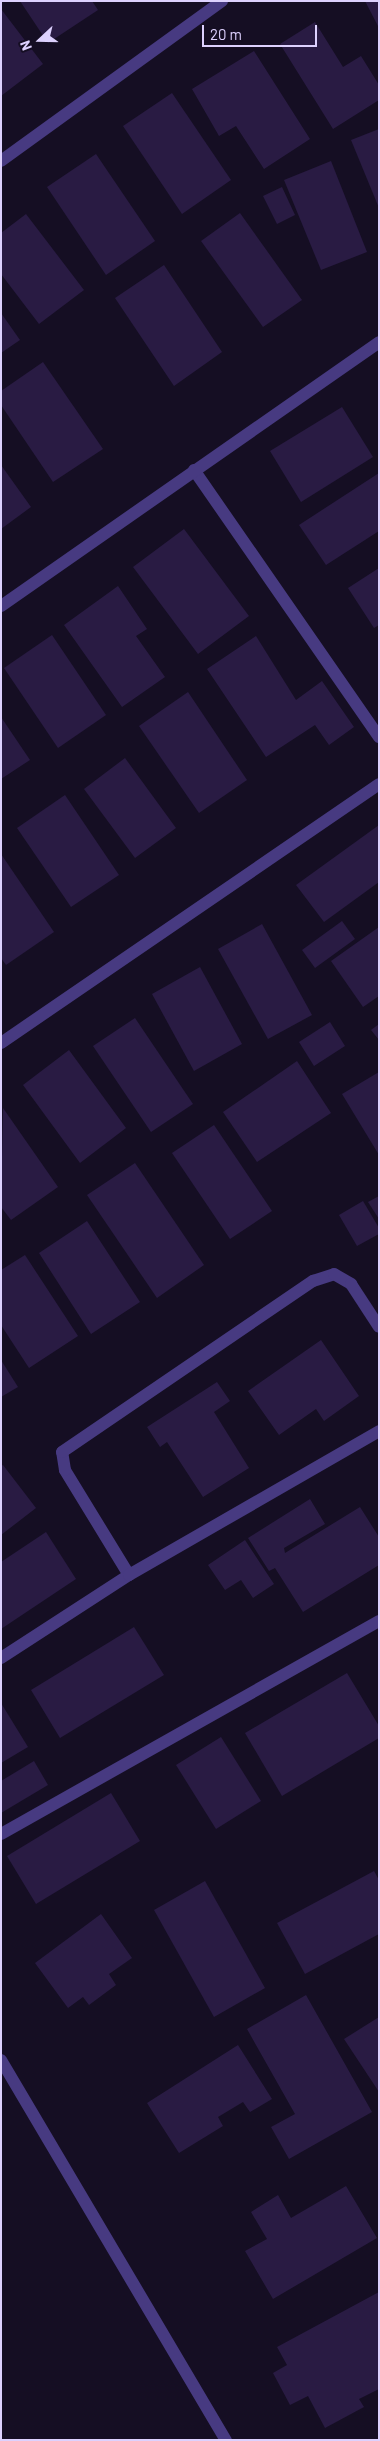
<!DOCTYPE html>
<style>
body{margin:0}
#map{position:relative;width:380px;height:2441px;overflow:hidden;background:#150e23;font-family:Barlow,sans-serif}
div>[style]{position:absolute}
.building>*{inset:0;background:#291b43}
.street>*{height:12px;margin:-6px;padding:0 6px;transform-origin:6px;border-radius:6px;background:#473a81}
span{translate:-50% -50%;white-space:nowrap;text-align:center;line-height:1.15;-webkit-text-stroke:4.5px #150e23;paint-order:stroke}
.frame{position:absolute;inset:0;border:2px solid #ddd1fe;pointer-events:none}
.north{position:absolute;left:15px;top:15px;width:50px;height:50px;-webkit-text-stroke:4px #150e23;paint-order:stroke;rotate:249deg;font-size:14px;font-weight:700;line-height:20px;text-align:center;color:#ddd1fe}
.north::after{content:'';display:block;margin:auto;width:18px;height:22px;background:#ddd1fe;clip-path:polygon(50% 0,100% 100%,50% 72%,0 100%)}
.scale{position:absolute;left:202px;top:25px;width:115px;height:22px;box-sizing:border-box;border:2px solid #ddd1fe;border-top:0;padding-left:6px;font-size:15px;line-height:18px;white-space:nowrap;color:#ddd1fe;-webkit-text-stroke:4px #150e23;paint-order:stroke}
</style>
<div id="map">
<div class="building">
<div style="clip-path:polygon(20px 1px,92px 1px,98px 10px,48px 43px)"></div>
<div style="clip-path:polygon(365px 1px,379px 1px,379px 28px)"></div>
<div style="clip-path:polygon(1px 9px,43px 64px,1px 96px)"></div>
<div style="clip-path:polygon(315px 22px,343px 67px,361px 56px,379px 85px,379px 100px,333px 129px,280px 44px)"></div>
<div style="clip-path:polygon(254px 51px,310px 139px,264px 169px,236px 126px,219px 136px,192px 89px)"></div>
<div style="clip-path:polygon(172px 93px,231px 180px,182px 214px,123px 126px)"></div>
<div style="clip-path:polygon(379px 129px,379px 208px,351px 140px)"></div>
<div style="clip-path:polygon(96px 154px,155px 241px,106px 275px,47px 187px)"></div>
<div style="clip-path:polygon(331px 161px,367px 252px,321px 270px,284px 180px)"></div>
<div style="clip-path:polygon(282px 187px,295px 215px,277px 224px,263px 196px)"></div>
<div style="clip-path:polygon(240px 213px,302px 300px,263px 327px,201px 241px)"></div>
<div style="clip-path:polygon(26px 214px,84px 290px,39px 324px,1px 274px,1px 233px)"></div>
<div style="clip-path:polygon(164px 265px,222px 352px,174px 386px,115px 298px)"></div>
<div style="clip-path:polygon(1px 313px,20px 340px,1px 353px)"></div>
<div style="clip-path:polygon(43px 362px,103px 449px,53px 482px,1px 405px,1px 391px)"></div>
<div style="clip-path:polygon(342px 407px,373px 457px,301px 502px,270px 451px)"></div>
<div style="clip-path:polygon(1px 465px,31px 507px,1px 529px)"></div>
<div style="clip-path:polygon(379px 473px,379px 531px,326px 565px,299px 525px)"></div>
<div style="clip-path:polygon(184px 529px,249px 616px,198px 654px,133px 567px)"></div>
<div style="clip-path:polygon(379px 568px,379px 625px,374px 628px,348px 588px)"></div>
<div style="clip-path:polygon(118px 586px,147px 629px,136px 636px,165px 677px,122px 707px,64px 625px)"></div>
<div style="clip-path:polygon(52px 635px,106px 715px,58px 748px,4px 668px)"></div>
<div style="clip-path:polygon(256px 636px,296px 700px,322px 681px,354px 727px,329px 745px,315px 725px,266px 757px,207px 669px)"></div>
<div style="clip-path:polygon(188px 692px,247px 780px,199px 813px,139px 726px)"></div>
<div style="clip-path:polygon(1px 717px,30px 760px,1px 779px)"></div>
<div style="clip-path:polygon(125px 758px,176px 828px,135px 858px,84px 789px)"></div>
<div style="clip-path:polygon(65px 795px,119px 875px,71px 907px,17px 828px)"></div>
<div style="clip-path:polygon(379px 825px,379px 882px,324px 922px,296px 885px)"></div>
<div style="clip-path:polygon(1px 854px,54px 932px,6px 965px,1px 958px)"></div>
<div style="clip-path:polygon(342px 921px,355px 939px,315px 968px,302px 950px)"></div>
<div style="clip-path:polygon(262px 924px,312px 1015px,268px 1039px,218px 949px)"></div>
<div style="clip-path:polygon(379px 927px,379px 996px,363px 1007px,331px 961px)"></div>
<div style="clip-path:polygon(200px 967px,242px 1044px,194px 1071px,152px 994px)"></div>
<div style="clip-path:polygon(135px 1018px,193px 1104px,151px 1132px,93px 1046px)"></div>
<div style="clip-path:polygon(330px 1022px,345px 1046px,314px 1066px,299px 1042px)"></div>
<div style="clip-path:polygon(379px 1024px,379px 1040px,371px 1030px)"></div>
<div style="clip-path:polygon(69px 1050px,126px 1128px,80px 1163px,23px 1085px)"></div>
<div style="clip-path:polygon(297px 1061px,331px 1113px,257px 1162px,223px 1112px)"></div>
<div style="clip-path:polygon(379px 1072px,379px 1155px,342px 1094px)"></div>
<div style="clip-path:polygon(3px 1108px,58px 1187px,11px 1220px,1px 1207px)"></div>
<div style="clip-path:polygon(214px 1125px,272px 1211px,230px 1239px,172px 1153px)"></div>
<div style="clip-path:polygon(135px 1163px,204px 1265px,157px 1298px,87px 1195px)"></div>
<div style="clip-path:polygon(379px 1196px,379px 1219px,368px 1202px)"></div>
<div style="clip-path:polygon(363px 1201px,379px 1228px,379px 1234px,357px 1246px,339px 1215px)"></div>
<div style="clip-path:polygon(87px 1221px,140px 1302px,91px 1334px,39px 1253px)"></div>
<div style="clip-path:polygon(25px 1255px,78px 1336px,29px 1368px,1px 1325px,1px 1270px)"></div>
<div style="clip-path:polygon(321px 1340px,359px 1396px,324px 1421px,316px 1409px,279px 1435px,248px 1391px)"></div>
<div style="clip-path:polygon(1px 1360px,18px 1387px,1px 1397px)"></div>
<div style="clip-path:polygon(217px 1382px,230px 1401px,214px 1412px,249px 1468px,203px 1497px,167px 1442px,160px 1447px,147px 1427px)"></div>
<div style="clip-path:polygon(3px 1465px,36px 1508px,1px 1535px,1px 1466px)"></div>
<div style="clip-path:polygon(310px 1499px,325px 1524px,284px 1548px,285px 1553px,360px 1507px,379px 1537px,379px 1565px,303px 1612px,275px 1568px,269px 1571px,248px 1538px)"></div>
<div style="clip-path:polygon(46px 1532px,76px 1579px,1px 1629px,1px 1562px)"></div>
<div style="clip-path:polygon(245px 1540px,274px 1584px,253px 1598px,241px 1580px,225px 1590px,208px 1565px)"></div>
<div style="clip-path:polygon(134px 1627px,164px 1675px,60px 1738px,31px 1690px)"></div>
<div style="clip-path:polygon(347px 1673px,379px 1726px,379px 1738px,282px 1796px,245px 1733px)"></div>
<div style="clip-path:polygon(1px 1703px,28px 1747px,1px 1763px)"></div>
<div style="clip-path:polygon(221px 1737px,261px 1801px,216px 1829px,176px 1765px)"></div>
<div style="clip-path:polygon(34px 1761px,48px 1785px,1px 1813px,1px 1781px)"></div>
<div style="clip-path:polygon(111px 1793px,140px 1841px,36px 1904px,7px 1856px)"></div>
<div style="clip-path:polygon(374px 1871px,379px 1880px,379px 1934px,305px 1974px,277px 1923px)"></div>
<div style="clip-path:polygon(205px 1881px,265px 1988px,214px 2017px,154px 1910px)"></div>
<div style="clip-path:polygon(101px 1914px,132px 1958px,109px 1974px,116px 1985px,89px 2005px,83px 1997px,68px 2008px,35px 1963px)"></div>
<div style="clip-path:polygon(306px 1995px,372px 2112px,289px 2159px,271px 2127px,295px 2114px,247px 2029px)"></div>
<div style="clip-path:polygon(379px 2017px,379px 2092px,344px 2039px)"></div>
<div style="clip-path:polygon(238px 2045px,272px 2099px,250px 2112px,243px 2102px,218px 2117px,223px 2126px,179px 2153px,147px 2103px)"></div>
<div style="clip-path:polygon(346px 2186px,377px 2238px,273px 2299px,245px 2251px,267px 2239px,251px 2212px,278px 2195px,291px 2218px)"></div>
<div style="clip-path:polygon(379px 2292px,379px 2389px,359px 2399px,364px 2407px,325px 2428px,308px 2396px,290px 2405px,273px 2373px,287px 2365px,277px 2347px)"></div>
</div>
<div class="street">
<div style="left:1px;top:161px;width:273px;rotate:-35.9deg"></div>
<div style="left:194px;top:470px;width:325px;rotate:55.3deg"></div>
<div style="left:1px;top:606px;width:461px;rotate:-34.9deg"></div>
<div style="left:1px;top:1043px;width:458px;rotate:-34.4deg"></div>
<div style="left:129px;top:1575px;width:123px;rotate:-121.4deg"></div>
<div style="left:65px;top:1470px;width:18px;rotate:-99deg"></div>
<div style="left:62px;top:1452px;width:304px;rotate:-34.3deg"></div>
<div style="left:313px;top:1281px;width:22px;rotate:-18deg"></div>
<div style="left:334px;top:1274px;width:20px;rotate:30deg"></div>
<div style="left:351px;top:1284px;width:51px;rotate:56.9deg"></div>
<div style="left:1px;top:1658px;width:153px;rotate:-33deg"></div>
<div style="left:129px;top:1575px;width:289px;rotate:-29.9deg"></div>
<div style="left:1px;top:1834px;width:434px;rotate:-29.4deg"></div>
<div style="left:1px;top:2060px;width:442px;rotate:59.4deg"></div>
</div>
<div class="frame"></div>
<div class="north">N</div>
<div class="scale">20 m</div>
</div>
